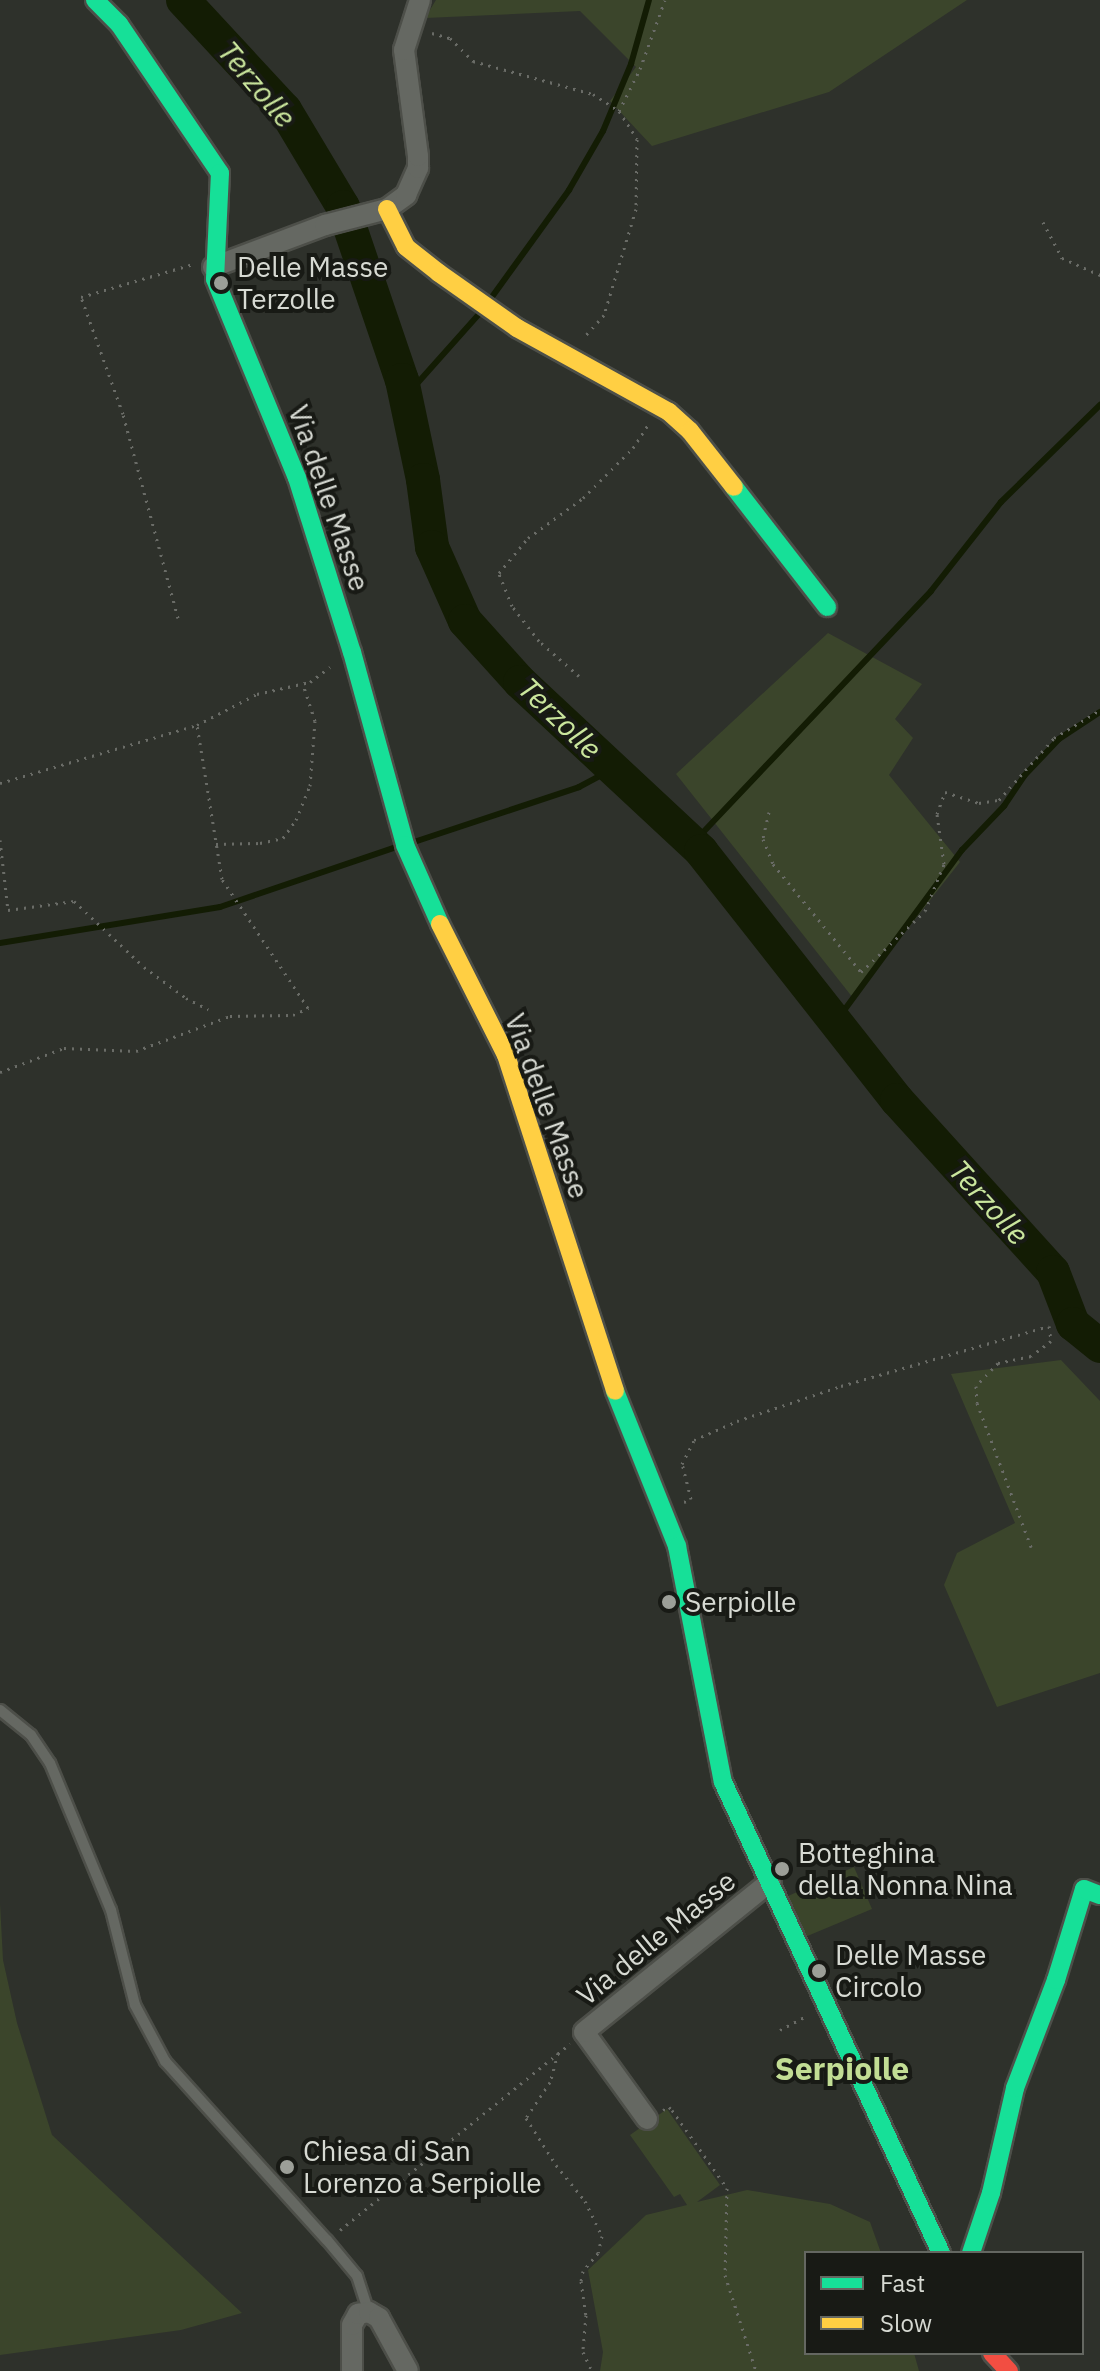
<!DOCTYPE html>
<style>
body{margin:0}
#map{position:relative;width:1100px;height:2371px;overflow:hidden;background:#2e312b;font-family:"IBM Plex Sans",sans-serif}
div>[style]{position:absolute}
.green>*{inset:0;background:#3b452b}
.stream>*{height:6px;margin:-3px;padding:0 3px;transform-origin:3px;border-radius:3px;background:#131c04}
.river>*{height:34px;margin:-17px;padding:0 17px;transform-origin:17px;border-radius:17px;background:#131c04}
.path>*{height:3px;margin-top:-1.5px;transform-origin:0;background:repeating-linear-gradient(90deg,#6a6c67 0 2px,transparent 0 8px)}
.roads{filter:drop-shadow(2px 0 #4d4f49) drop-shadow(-2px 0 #4d4f49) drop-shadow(0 2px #4d4f49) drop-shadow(0 -2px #4d4f49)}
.lane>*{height:10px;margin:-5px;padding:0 5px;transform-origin:5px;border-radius:5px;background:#656862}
.street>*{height:20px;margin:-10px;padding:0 10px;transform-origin:10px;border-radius:10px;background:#656862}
.fast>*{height:18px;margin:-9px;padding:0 9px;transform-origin:9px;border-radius:9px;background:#16e098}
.slow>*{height:18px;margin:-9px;padding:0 9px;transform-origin:9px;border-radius:9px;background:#ffcf43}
.jam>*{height:18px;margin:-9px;padding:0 9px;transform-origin:9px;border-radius:9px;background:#f24e42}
.dots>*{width:22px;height:22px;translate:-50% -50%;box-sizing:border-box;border:4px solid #181a15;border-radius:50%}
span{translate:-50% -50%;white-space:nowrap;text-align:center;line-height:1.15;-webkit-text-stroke:8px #181a15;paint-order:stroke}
.poi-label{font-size:28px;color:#d7dad3}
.left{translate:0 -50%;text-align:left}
.street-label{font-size:28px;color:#d7dad3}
.water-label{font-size:30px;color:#cae69d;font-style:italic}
.quarter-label{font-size:32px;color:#c2dd94;font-weight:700}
.legend{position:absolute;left:804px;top:2251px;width:280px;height:104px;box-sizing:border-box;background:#181a15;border:2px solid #646761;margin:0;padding:10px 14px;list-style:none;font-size:24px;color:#d7dad3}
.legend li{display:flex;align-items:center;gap:16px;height:40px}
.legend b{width:40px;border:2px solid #646761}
</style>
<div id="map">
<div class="green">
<div style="clip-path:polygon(436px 0,967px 0,829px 92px,652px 146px,610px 101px,636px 67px,580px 11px,425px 18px)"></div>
<div style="clip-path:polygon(828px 633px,922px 684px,895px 719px,913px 738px,889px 775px,960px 862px,853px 998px,676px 774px)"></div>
<div style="clip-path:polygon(1061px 1360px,1100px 1401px,1100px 1673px,997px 1707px,944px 1585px,957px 1553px,1015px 1523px,951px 1374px)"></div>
<div style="clip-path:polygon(854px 1867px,872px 1909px,805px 1937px,788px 1896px)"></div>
<div style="clip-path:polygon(0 1903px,3px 1960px,17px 2023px,52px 2135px,242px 2313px,181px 2330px,0 2355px)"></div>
<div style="clip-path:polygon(667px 2109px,720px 2185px,697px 2202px,747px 2190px,830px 2204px,870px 2222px,881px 2253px,806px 2253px,806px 2353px,914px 2353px,919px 2371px,600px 2371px,603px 2352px,588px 2270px,646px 2215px,687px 2205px,680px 2194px,674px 2197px,630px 2135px)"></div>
</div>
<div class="stream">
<div style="left:489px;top:301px;width:137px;rotate:-54.2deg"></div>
<div style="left:569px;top:190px;width:68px;rotate:-60deg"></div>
<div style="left:603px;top:131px;width:73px;rotate:-67.3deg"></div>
<div style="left:631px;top:64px;width:66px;rotate:-74.3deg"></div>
<div style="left:406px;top:396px;width:111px;rotate:-48.3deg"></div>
<div style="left:414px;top:842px;width:174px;rotate:-18.4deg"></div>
<div style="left:579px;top:787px;width:38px;rotate:-28deg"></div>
<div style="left:692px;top:844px;width:348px;rotate:-46.6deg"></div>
<div style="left:931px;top:591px;width:113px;rotate:-51.8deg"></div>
<div style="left:1001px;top:502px;width:139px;rotate:-44.4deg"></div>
<div style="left:0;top:943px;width:223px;rotate:-9.3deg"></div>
<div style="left:220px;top:907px;width:189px;rotate:-18.8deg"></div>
<div style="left:837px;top:1020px;width:211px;rotate:-53.7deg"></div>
<div style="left:962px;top:850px;width:61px;rotate:-46.3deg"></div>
<div style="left:1004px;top:806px;width:36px;rotate:-56deg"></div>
<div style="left:1024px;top:776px;width:51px;rotate:-46.6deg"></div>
<div style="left:1059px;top:739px;width:49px;rotate:-33.4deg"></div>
</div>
<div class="river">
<div style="left:183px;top:0;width:150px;rotate:47.2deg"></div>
<div style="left:285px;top:110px;width:113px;rotate:59.1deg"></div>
<div style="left:343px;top:207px;width:183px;rotate:71.2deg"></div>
<div style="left:402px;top:380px;width:102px;rotate:78.1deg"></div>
<div style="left:423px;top:480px;width:68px;rotate:82.3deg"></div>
<div style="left:432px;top:547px;width:81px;rotate:66deg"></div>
<div style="left:465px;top:621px;width:82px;rotate:48deg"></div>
<div style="left:520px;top:682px;width:248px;rotate:43deg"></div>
<div style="left:701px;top:851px;width:317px;rotate:51.8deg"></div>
<div style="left:897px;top:1100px;width:232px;rotate:47.8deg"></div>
<div style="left:1053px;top:1272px;width:56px;rotate:69deg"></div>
<div style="left:1073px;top:1324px;width:35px;rotate:39deg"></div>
</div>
<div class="path">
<div style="left:432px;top:33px;width:19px;rotate:16deg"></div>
<div style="left:450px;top:38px;width:33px;rotate:45deg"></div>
<div style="left:473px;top:61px;width:124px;rotate:15.4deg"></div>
<div style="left:593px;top:94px;width:31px;rotate:33deg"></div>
<div style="left:619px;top:111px;width:33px;rotate:57deg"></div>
<div style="left:637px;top:139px;width:70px;rotate:90.8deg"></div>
<div style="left:636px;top:209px;width:111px;rotate:106.8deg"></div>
<div style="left:604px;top:315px;width:31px;rotate:132deg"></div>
<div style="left:619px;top:111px;width:47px;rotate:-63.4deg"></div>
<div style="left:640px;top:69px;width:73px;rotate:-70.1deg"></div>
<div style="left:1043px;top:222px;width:41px;rotate:62.2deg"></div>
<div style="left:1062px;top:258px;width:42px;rotate:24.1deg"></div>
<div style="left:178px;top:618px;width:211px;rotate:-105.1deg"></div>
<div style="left:123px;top:414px;width:124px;rotate:-109.7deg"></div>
<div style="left:81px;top:297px;width:117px;rotate:-16.4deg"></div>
<div style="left:579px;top:676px;width:53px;rotate:-138.8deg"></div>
<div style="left:539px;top:641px;width:44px;rotate:-127.6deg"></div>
<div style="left:512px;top:606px;width:35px;rotate:-112deg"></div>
<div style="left:499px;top:573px;width:45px;rotate:-50.4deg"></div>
<div style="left:528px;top:538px;width:68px;rotate:-36deg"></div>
<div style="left:583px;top:498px;width:71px;rotate:-45deg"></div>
<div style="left:633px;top:448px;width:27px;rotate:-57deg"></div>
<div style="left:0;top:783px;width:205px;rotate:-16.4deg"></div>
<div style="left:197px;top:725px;width:68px;rotate:-27.3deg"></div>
<div style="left:257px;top:694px;width:54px;rotate:-12.8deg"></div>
<div style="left:310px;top:682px;width:25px;rotate:-37deg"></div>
<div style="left:769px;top:812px;width:28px;rotate:103deg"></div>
<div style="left:763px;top:839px;width:27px;rotate:68deg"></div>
<div style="left:773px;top:864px;width:139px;rotate:50.8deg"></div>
<div style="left:861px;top:972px;width:88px;rotate:-43.6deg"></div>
<div style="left:925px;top:911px;width:51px;rotate:-68deg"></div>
<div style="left:944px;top:864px;width:50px;rotate:-98deg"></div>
<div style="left:937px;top:814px;width:23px;rotate:-70deg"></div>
<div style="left:945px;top:792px;width:36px;rotate:18deg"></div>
<div style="left:979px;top:803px;width:20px;rotate:-9deg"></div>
<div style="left:999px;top:800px;width:83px;rotate:-48.4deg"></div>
<div style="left:1054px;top:738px;width:54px;rotate:-31.3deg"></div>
<div style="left:0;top:840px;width:70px;rotate:83.5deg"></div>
<div style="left:8px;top:910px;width:67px;rotate:-7.8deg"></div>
<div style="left:74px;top:901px;width:96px;rotate:43.3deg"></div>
<div style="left:144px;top:967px;width:52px;rotate:36.4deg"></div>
<div style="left:186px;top:998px;width:25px;rotate:27deg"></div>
<div style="left:216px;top:844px;width:44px;rotate:-1.3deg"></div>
<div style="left:260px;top:843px;width:24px;rotate:-12deg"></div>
<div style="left:283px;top:838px;width:22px;rotate:-54deg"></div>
<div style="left:296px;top:820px;width:37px;rotate:-68deg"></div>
<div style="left:310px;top:786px;width:65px;rotate:-85.6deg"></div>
<div style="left:315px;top:721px;width:39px;rotate:-108deg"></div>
<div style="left:0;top:1072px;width:68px;rotate:-20.6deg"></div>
<div style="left:64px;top:1048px;width:72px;rotate:2.4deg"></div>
<div style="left:136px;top:1051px;width:100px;rotate:-20.4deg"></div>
<div style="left:230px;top:1016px;width:63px;rotate:-0.9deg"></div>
<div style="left:293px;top:1015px;width:17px;rotate:-25deg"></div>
<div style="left:308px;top:1008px;width:155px;rotate:-123.7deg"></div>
<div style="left:222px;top:879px;width:156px;rotate:-99.2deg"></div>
<div style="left:684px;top:1502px;width:8px;rotate:-23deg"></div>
<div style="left:691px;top:1499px;width:36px;rotate:-104deg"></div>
<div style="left:682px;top:1464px;width:27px;rotate:-63deg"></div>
<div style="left:694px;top:1440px;width:47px;rotate:-23.8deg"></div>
<div style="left:737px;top:1421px;width:110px;rotate:-18.6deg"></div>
<div style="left:841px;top:1386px;width:216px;rotate:-16.1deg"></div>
<div style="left:1049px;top:1326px;width:15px;rotate:82deg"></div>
<div style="left:1051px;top:1341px;width:25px;rotate:143deg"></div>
<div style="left:1031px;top:1356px;width:34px;rotate:168deg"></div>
<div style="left:998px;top:1363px;width:32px;rotate:134deg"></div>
<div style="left:976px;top:1386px;width:17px;rotate:87deg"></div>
<div style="left:977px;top:1403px;width:154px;rotate:69.4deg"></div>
<div style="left:780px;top:2030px;width:30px;rotate:-28deg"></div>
<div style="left:558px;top:2053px;width:30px;rotate:105deg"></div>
<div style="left:550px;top:2082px;width:43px;rotate:123.7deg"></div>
<div style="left:526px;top:2118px;width:56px;rotate:57.4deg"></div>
<div style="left:556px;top:2165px;width:46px;rotate:51.1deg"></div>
<div style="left:585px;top:2201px;width:39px;rotate:64deg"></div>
<div style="left:602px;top:2236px;width:17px;rotate:103deg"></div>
<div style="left:598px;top:2253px;width:23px;rotate:130deg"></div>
<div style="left:583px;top:2271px;width:10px;rotate:101deg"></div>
<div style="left:581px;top:2281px;width:34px;rotate:82deg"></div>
<div style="left:586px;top:2315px;width:37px;rotate:95deg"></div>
<div style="left:583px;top:2352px;width:21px;rotate:65deg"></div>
<div style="left:663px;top:2110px;width:7px;rotate:-27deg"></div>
<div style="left:669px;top:2107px;width:4px;rotate:45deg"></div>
<div style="left:672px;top:2110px;width:95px;rotate:54.8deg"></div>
<div style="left:727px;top:2188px;width:87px;rotate:91.3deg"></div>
<div style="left:725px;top:2275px;width:101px;rotate:72.1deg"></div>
<div style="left:340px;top:2230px;width:296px;rotate:-39deg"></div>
</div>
<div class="roads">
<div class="lane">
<div style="left:0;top:1710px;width:40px;rotate:39deg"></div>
<div style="left:31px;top:1735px;width:34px;rotate:56deg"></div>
<div style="left:50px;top:1763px;width:159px;rotate:67.5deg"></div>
<div style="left:111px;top:1910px;width:98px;rotate:75.8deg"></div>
<div style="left:135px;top:2005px;width:64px;rotate:61.8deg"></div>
<div style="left:165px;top:2061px;width:241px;rotate:47.9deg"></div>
<div style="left:327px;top:2240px;width:47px;rotate:50.2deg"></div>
<div style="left:357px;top:2276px;width:38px;rotate:72deg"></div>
</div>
<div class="street">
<div style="left:213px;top:267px;width:120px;rotate:-20.6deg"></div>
<div style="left:325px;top:225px;width:64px;rotate:-14.5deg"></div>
<div style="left:387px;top:209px;width:24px;rotate:-36deg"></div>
<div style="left:406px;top:195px;width:30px;rotate:-66deg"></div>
<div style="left:418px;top:168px;width:12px;rotate:-90deg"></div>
<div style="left:418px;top:156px;width:107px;rotate:-97.5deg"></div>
<div style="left:404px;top:50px;width:52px;rotate:-72.3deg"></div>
<div style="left:647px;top:2119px;width:107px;rotate:-125.9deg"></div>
<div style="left:584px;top:2032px;width:240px;rotate:-38.9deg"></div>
<div style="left:352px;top:2371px;width:46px;rotate:-90deg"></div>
<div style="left:352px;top:2325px;width:13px;rotate:-61deg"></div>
<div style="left:358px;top:2314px;width:11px;rotate:-10deg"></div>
<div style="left:369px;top:2312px;width:12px;rotate:31deg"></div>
<div style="left:379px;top:2318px;width:60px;rotate:61.3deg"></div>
</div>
<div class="fast">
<div style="left:95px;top:0;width:34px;rotate:45deg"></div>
<div style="left:119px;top:24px;width:180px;rotate:55.9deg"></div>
<div style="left:220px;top:173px;width:106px;rotate:92.7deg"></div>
<div style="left:215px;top:279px;width:215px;rotate:67.6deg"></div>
<div style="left:297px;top:478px;width:182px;rotate:72.5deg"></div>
<div style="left:352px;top:652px;width:200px;rotate:74.6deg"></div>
<div style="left:405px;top:845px;width:86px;rotate:66.1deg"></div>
<div style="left:734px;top:487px;width:152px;rotate:52.2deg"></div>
<div style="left:615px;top:1391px;width:167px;rotate:68.2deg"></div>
<div style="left:677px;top:1546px;width:240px;rotate:79deg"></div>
<div style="left:723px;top:1782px;width:519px;rotate:65.16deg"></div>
<div style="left:971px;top:2253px;width:63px;rotate:-71.6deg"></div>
<div style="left:991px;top:2193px;width:108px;rotate:-77.1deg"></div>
<div style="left:1015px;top:2088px;width:116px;rotate:-69.2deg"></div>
<div style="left:1056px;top:1980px;width:95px;rotate:-72.9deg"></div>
<div style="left:1084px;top:1889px;width:17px;rotate:21deg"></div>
</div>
<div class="slow">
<div style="left:387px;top:209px;width:42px;rotate:63.4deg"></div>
<div style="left:406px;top:247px;width:42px;rotate:38.2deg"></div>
<div style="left:439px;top:273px;width:95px;rotate:35.2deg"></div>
<div style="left:517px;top:328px;width:174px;rotate:28.9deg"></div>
<div style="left:669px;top:412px;width:28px;rotate:42deg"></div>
<div style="left:690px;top:431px;width:71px;rotate:51.8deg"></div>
<div style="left:440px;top:924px;width:147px;rotate:63.3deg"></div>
<div style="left:506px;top:1055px;width:353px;rotate:72deg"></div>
</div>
<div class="jam">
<div style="left:992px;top:2353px;width:25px;rotate:47deg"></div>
</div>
</div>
<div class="dots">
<div style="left:221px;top:283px;background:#9c9f98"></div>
<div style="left:669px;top:1602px;background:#9c9f98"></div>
<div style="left:782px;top:1869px;background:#9c9f98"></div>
<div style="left:819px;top:1971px;background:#9c9f98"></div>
<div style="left:287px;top:2167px;background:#9c9f98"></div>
</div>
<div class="poi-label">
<span class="left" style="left:237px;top:283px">Delle Masse<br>Terzolle</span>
<span class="left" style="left:685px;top:1602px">Serpiolle</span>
<span class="left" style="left:798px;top:1869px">Botteghina<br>della Nonna Nina</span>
<span class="left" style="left:835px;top:1971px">Delle Masse<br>Circolo</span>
<span class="left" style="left:303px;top:2167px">Chiesa di San<br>Lorenzo a Serpiolle</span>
</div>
<div class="street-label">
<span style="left:329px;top:498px;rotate:71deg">Via delle Masse</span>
<span style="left:547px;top:1106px;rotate:70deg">Via delle Masse</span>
<span style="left:656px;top:1938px;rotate:-39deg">Via delle Masse</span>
</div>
<div class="water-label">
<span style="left:257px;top:84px;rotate:50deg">Terzolle</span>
<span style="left:560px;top:718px;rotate:44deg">Terzolle</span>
<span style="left:989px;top:1202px;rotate:48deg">Terzolle</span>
</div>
<div class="quarter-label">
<span style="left:842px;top:2068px">Serpiolle</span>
</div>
<ul class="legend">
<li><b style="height:10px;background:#16e098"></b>Fast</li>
<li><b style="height:10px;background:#ffcf43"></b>Slow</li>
</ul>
</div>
